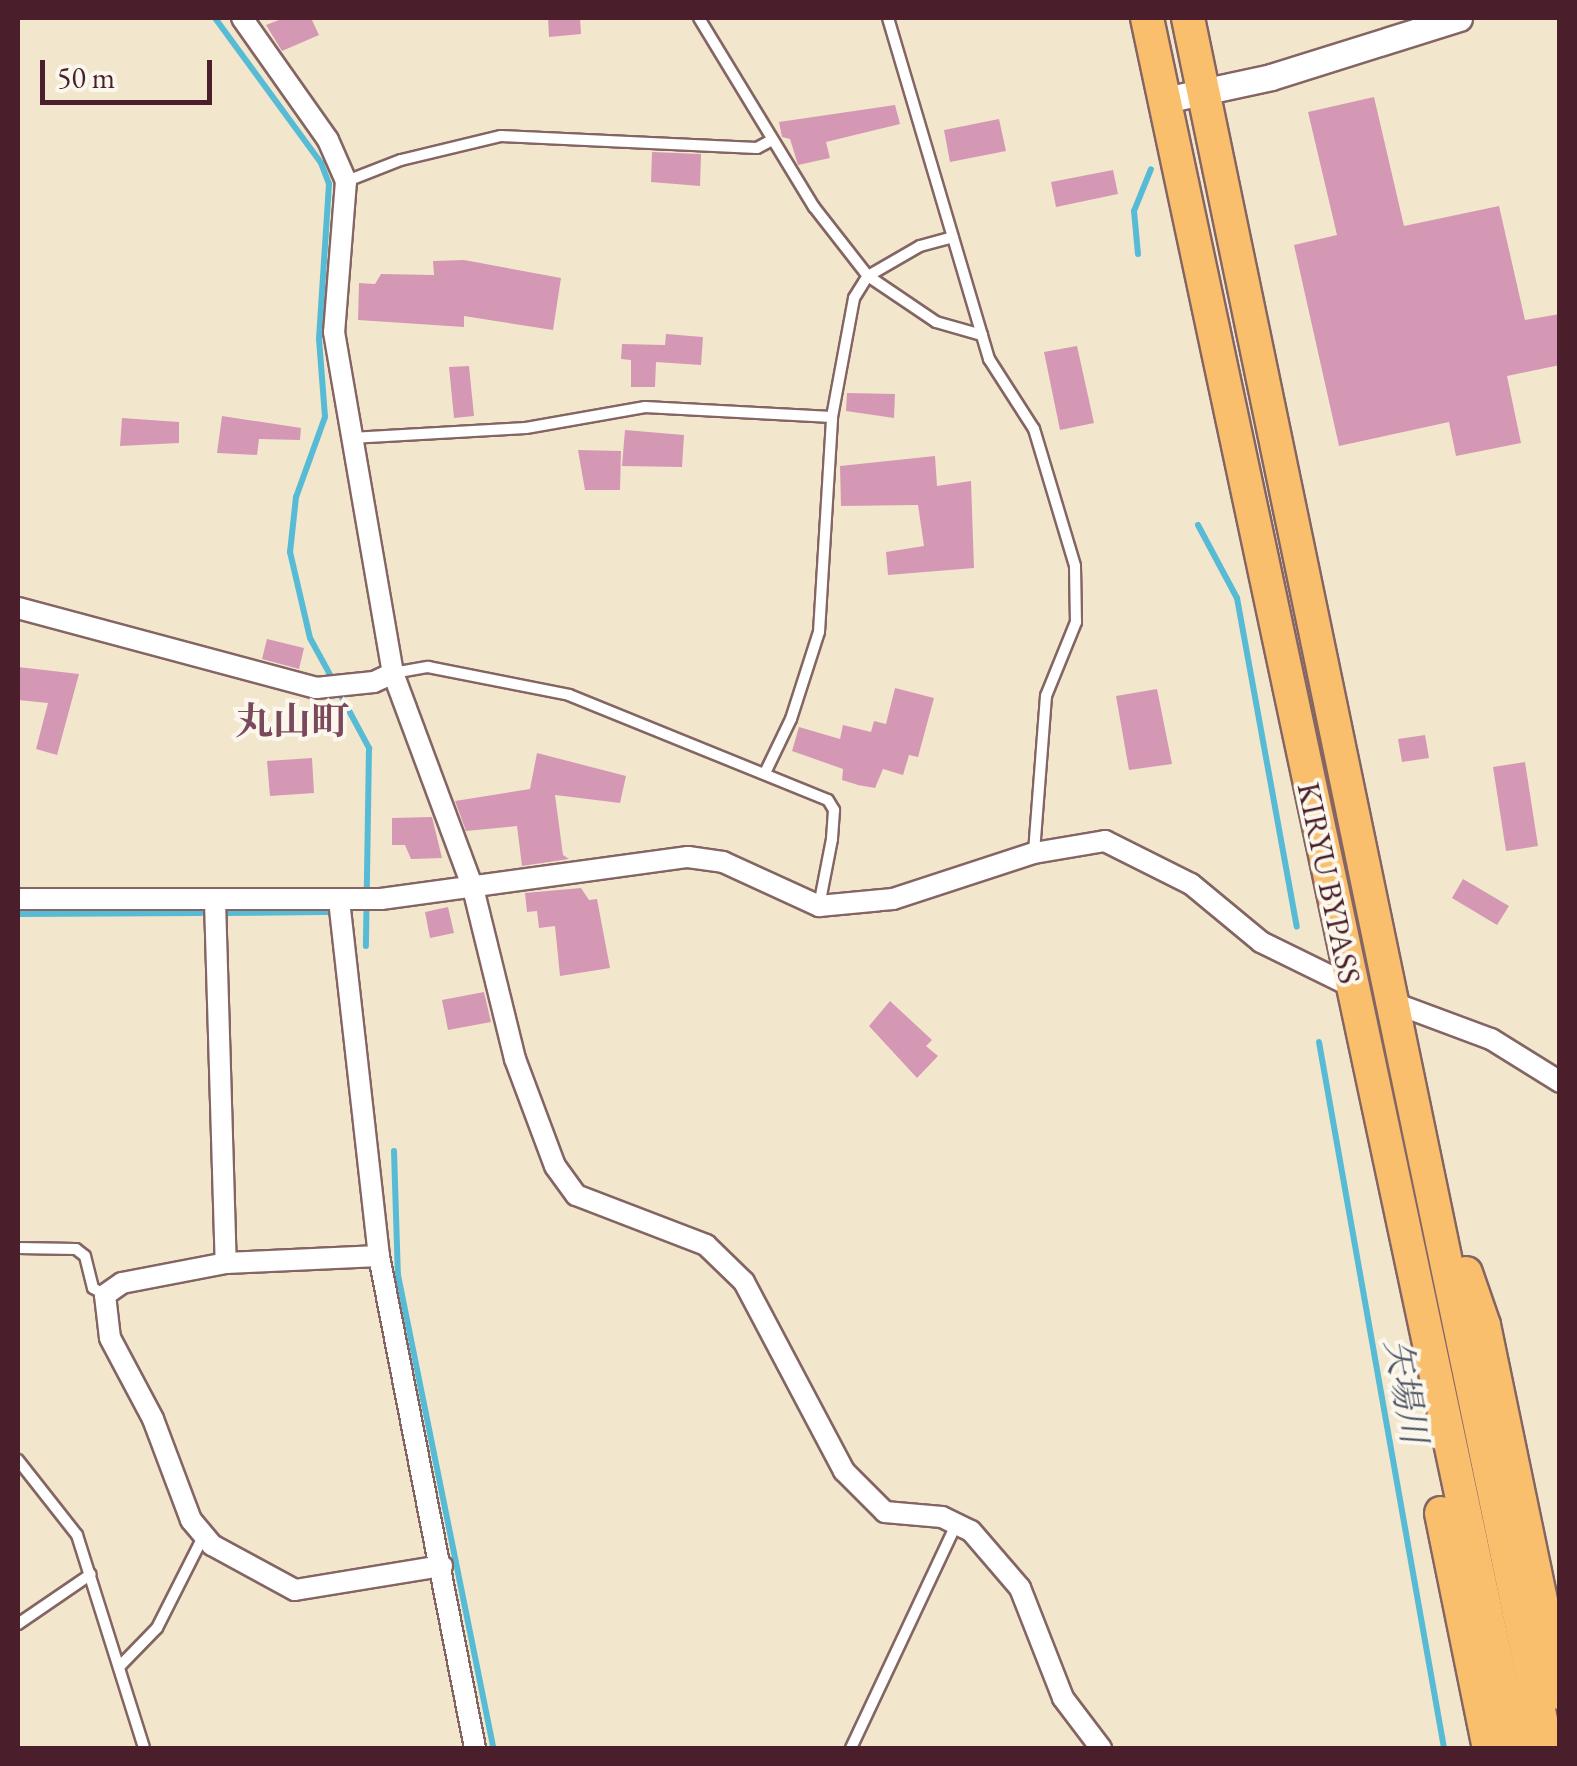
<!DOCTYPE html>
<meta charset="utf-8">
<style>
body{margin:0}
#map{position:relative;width:1577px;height:1766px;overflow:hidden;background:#f2e7cd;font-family:"EB Garamond","Noto Serif JP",serif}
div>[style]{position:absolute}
.stream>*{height:6px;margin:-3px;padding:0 3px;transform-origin:3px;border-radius:3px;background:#57bbd5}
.building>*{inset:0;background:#d498b5}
.roads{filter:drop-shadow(2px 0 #856564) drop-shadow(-2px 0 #856564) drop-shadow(0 2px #856564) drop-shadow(0 -2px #856564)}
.service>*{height:10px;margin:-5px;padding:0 5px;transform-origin:5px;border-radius:5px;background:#fff}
.minor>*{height:20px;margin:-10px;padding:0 10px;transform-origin:10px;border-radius:10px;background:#fff}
.tertiary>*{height:25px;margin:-12.5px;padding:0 12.5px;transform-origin:12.5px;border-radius:12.5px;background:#fff}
.trunk>*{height:32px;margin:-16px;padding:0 16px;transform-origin:16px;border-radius:16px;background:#f9bf6d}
span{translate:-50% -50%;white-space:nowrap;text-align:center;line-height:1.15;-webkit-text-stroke:8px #fbf7ec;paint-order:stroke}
.street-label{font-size:32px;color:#4a1f2b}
.water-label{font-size:35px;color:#4f5666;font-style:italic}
.quarter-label{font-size:38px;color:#7a495b;font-weight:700}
.frame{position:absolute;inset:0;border:20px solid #4a1f2b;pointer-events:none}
.scale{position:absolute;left:40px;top:60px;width:172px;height:45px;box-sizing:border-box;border:5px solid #4a1f2b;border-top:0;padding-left:12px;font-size:30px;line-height:35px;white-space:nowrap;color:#4a1f2b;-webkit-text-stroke:8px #fbf7ec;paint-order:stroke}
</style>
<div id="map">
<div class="stream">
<div style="left:215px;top:18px;width:180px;rotate:53.8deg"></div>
<div style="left:321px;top:163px;width:22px;rotate:69deg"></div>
<div style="left:329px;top:184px;width:155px;rotate:93.7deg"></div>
<div style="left:319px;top:339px;width:78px;rotate:85.6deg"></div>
<div style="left:325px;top:417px;width:85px;rotate:109.9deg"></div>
<div style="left:296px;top:497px;width:55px;rotate:96.2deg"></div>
<div style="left:290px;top:552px;width:88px;rotate:76.9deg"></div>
<div style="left:310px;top:638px;width:48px;rotate:61.3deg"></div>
<div style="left:1138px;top:254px;width:43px;rotate:-95.3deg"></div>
<div style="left:1134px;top:211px;width:45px;rotate:-68deg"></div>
<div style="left:1198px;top:525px;width:83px;rotate:61.9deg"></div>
<div style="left:1237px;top:598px;width:334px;rotate:79.7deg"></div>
<div style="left:339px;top:692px;width:64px;rotate:61.8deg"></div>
<div style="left:369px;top:748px;width:198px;rotate:90.9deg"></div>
<div style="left:224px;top:913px;width:104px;rotate:-0.6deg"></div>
<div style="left:18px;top:914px;width:183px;rotate:-0.3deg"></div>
<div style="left:1319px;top:1042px;width:717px;rotate:79.96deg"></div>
<div style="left:394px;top:1151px;width:124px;rotate:88.2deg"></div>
<div style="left:398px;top:1275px;width:482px;rotate:78.6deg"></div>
</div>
<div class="building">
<div style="clip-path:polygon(284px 18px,311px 18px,319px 35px,282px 51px,266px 25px)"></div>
<div style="clip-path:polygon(548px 18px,580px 18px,581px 34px,549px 37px)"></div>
<div style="clip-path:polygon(1374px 97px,1404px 226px,1499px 206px,1525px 320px,1560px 314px,1560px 365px,1507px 376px,1521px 443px,1456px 456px,1449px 422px,1339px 446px,1294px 245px,1337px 235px,1308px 112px)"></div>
<div style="clip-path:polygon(895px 105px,900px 124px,826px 142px,830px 158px,798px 165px,790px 139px,782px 137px,779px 122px)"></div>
<div style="clip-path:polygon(999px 119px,1006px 151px,950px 162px,944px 130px)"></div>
<div style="clip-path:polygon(652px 152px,701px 154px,700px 186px,651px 182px)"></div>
<div style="clip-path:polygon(1113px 170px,1118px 194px,1056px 207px,1051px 182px)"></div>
<div style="clip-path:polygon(464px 260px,561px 278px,553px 330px,464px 316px,464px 327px,358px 320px,359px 283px,375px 284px,381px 274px,434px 275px,433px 261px)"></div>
<div style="clip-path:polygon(666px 334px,703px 337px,701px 365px,656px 362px,655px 387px,631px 387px,631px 360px,621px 359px,622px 344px,665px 345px)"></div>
<div style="clip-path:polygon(1077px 346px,1094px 423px,1060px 430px,1044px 352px)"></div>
<div style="clip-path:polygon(469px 366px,474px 416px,454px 418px,449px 367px)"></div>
<div style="clip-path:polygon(847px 393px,895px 394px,894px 418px,846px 411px)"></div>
<div style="clip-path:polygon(222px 416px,301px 428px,300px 440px,259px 439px,257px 455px,217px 453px)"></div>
<div style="clip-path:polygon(122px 418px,179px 422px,179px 443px,120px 446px)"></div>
<div style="clip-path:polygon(625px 430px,684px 435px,682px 467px,622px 466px)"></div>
<div style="clip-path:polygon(578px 450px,621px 451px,620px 490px,585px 490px)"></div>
<div style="clip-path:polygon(935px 456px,937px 486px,971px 481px,974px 568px,888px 575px,886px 552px,924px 546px,918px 505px,841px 506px,840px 466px)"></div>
<div style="clip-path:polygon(267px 639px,304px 648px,299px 669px,262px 659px)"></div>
<div style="clip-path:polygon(18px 667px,79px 674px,57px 755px,36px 749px,48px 703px,18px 700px)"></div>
<div style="clip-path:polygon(895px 688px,934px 698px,918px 757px,909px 755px,903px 775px,883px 769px,875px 788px,858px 785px,842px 780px,843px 769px,792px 751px,799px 727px,840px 739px,843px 725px,871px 732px,874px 721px,886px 724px)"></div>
<div style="clip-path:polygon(1157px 689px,1172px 764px,1129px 770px,1116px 696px)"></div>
<div style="clip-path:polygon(1425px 735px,1429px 758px,1402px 762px,1398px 739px)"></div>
<div style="clip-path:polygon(537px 753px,626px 776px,620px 803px,555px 795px,563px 855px,569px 859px,522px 866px,517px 826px,466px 831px,455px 801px,530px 789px)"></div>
<div style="clip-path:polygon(312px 758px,314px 793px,270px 796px,267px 761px)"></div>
<div style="clip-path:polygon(1525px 762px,1538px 846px,1506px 851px,1493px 767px)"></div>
<div style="clip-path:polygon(432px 817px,442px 858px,411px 859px,405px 845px,392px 845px,392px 818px)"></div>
<div style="clip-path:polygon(1463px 879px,1509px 906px,1497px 925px,1452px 898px)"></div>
<div style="clip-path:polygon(581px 888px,589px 900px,597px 899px,610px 968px,560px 976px,555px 926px,539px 928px,537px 911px,527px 912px,525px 893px)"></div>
<div style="clip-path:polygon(448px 907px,454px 933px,430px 938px,425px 912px)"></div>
<div style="clip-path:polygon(484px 992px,491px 1022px,448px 1030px,442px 1000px)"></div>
<div style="clip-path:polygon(890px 1001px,932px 1040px,926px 1046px,938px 1056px,917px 1078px,869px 1026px)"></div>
</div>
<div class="roads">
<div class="service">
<div style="left:699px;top:18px;width:221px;rotate:58.7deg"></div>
<div style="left:814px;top:207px;width:88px;rotate:52deg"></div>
<div style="left:868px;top:276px;width:82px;rotate:34.1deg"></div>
<div style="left:936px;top:322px;width:48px;rotate:15.8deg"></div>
<div style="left:888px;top:18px;width:356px;rotate:73.5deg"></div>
<div style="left:989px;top:359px;width:83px;rotate:57.3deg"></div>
<div style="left:1034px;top:429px;width:143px;rotate:73.3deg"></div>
<div style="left:1075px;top:566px;width:56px;rotate:89deg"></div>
<div style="left:1076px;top:622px;width:80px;rotate:112.1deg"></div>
<div style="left:1046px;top:696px;width:157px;rotate:94.4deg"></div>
<div style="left:347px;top:181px;width:58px;rotate:-21.3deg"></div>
<div style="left:401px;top:160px;width:103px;rotate:-13.5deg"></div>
<div style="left:501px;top:136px;width:256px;rotate:2.7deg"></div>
<div style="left:757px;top:148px;width:17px;rotate:-28deg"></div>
<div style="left:351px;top:438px;width:175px;rotate:-3.3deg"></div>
<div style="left:526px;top:428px;width:121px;rotate:-10deg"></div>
<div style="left:645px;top:407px;width:187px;rotate:3.1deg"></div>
<div style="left:393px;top:673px;width:36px;rotate:-10deg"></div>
<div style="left:428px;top:667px;width:144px;rotate:11.2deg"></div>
<div style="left:569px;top:695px;width:279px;rotate:22.1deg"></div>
<div style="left:828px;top:800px;width:12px;rotate:59deg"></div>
<div style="left:834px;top:810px;width:29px;rotate:94deg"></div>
<div style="left:832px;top:839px;width:68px;rotate:101deg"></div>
<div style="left:765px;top:773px;width:60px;rotate:-64.3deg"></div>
<div style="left:791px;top:719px;width:91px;rotate:-72.2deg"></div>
<div style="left:819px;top:632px;width:215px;rotate:-86.5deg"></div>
<div style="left:832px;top:417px;width:121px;rotate:-79.5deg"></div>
<div style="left:854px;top:298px;width:26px;rotate:-58deg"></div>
<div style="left:868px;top:276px;width:60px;rotate:-30deg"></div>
<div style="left:920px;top:246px;width:34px;rotate:-15deg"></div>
<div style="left:18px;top:1248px;width:58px;rotate:1deg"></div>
<div style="left:76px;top:1249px;width:11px;rotate:38deg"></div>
<div style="left:85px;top:1256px;width:33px;rotate:76deg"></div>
<div style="left:93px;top:1288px;width:14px;rotate:30deg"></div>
<div style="left:18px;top:1460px;width:95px;rotate:51.8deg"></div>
<div style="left:77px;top:1535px;width:223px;rotate:72.5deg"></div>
<div style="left:18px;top:1624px;width:88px;rotate:-34.4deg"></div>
<div style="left:120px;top:1666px;width:53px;rotate:-45.8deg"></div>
<div style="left:157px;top:1628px;width:102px;rotate:-63.2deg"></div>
<div style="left:851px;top:1748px;width:249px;rotate:-64.8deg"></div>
</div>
<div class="minor">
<div style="left:242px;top:18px;width:149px;rotate:54.8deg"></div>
<div style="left:328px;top:140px;width:45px;rotate:66.3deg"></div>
<div style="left:346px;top:181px;width:151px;rotate:94.5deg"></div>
<div style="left:334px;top:332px;width:346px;rotate:80.2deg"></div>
<div style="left:393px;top:673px;width:229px;rotate:69.6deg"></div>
<div style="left:473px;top:888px;width:176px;rotate:76.2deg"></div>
<div style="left:515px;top:1059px;width:114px;rotate:69.5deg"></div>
<div style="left:555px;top:1166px;width:36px;rotate:54deg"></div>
<div style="left:576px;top:1195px;width:139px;rotate:21deg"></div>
<div style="left:706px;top:1245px;width:53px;rotate:44.2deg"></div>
<div style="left:744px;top:1282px;width:214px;rotate:62.1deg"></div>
<div style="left:844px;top:1471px;width:58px;rotate:45deg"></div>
<div style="left:885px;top:1512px;width:57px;rotate:5deg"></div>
<div style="left:942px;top:1517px;width:32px;rotate:26deg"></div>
<div style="left:971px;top:1531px;width:75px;rotate:49.3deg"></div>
<div style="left:1020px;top:1588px;width:118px;rotate:68.6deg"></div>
<div style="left:1063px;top:1698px;width:63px;rotate:52.8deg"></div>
<div style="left:18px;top:608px;width:309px;rotate:15deg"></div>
<div style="left:316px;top:688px;width:58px;rotate:-5.9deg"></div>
<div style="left:374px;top:682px;width:21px;rotate:-25deg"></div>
<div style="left:18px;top:899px;width:363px"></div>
<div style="left:381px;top:899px;width:310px;rotate:-7.8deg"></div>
<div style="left:688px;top:857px;width:35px;rotate:8deg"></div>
<div style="left:723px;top:862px;width:106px;rotate:24.6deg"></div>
<div style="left:819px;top:906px;width:74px;rotate:-5.4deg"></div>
<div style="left:893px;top:899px;width:148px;rotate:-18.1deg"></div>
<div style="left:1034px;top:853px;width:72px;rotate:-9.6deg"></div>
<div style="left:1105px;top:841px;width:96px;rotate:26.6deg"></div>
<div style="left:1191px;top:884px;width:91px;rotate:39.6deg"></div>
<div style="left:1261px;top:942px;width:109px;rotate:26.1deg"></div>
<div style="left:339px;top:900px;width:358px;rotate:83.6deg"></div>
<div style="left:379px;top:1256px;width:501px;rotate:78.96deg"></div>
<div style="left:215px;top:901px;width:362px;rotate:88.3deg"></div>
<div style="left:1386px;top:1000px;width:112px;rotate:20.4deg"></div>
<div style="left:1491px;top:1039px;width:81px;rotate:31.9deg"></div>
<div style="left:379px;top:1256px;width:153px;rotate:177.4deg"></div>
<div style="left:226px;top:1263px;width:106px;rotate:169.1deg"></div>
<div style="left:122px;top:1283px;width:21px;rotate:145deg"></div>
<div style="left:105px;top:1295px;width:43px;rotate:83.4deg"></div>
<div style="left:110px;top:1338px;width:92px;rotate:62deg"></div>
<div style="left:153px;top:1419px;width:108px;rotate:69.4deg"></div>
<div style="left:191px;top:1520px;width:33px;rotate:50deg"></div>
<div style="left:212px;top:1545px;width:94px;rotate:28.5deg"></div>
<div style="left:295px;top:1590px;width:149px;rotate:-9.3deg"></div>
</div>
<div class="tertiary">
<div style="left:1165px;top:100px;width:108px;rotate:-12.2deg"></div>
<div style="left:1271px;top:77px;width:197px;rotate:-17.4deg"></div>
</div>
<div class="trunk">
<div style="left:1147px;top:18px;width:1769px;rotate:77.99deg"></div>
<div style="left:1188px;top:18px;width:1767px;rotate:78.28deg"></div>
<div style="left:1466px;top:1273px;width:55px;rotate:70.9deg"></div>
<div style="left:1484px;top:1325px;width:376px;rotate:78.3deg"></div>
<div style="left:1441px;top:1513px;width:240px;rotate:78.5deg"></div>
</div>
</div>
<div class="street-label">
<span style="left:1329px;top:883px;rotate:78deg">KIRYU BYPASS</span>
</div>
<div class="water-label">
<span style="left:1406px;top:1391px;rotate:80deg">矢場川</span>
</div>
<div class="quarter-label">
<span style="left:292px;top:721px">丸山町</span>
</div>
<div class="frame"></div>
<div class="scale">50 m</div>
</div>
